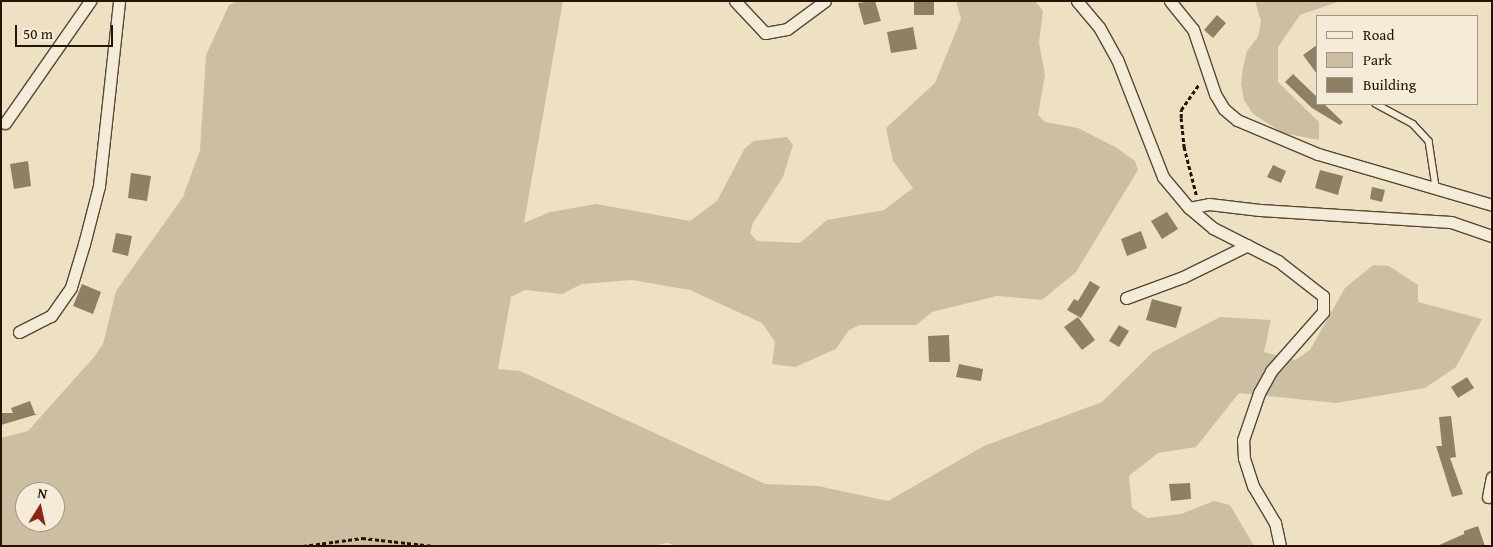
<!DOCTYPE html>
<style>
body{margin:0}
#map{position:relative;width:1493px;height:547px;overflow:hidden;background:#eee1c3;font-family:"Gentium Book Plus",serif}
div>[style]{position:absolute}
.green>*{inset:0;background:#ccbea2}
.building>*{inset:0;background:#8e7f65}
.path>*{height:2.5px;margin-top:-1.25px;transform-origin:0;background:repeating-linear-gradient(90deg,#261400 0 4px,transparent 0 6.5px)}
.roads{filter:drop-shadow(1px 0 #584731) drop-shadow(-1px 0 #584731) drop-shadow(0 1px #584731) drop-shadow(0 -1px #584731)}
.lane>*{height:5.5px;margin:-2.75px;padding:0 2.75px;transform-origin:2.75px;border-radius:2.75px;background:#f4ecd8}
.street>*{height:11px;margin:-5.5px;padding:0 5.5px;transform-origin:5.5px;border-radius:5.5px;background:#f4ecd8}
span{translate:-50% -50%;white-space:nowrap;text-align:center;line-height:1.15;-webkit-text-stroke:4.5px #f4ecd8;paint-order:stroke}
.frame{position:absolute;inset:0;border:2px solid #261400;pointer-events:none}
.legend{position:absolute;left:1316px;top:15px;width:162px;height:90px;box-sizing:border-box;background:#f4ecd8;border:1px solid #a29682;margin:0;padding:6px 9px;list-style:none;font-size:15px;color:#261400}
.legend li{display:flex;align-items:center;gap:10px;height:25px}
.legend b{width:25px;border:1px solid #a29682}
.north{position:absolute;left:15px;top:482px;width:50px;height:50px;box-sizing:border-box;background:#f4ecd8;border:1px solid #a29682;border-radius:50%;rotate:10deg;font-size:14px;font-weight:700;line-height:20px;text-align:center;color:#261400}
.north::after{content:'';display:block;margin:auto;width:18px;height:22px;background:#8f2418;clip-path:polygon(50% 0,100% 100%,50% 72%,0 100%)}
.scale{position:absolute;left:15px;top:25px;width:98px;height:22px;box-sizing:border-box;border:2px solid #261400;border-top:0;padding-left:6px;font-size:15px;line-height:18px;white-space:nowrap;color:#261400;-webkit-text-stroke:4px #f4ecd8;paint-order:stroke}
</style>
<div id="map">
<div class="green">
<div style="clip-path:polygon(evenodd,238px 1px,563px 1px,524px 223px,550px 212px,596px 204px,690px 221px,717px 201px,745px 148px,754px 141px,787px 137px,793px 145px,783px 177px,753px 223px,750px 233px,757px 241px,800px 243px,827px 220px,884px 210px,913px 188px,893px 161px,886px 128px,935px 83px,961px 19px,956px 1px,1035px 1px,1043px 11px,1039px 43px,1045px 75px,1038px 115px,1045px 122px,1078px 128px,1117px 148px,1135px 161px,1138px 170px,1076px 272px,1042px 300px,997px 296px,932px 312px,916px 325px,860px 325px,849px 330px,836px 349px,795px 367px,772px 364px,775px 342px,762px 323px,690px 290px,632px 280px,582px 284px,562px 294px,525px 290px,511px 297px,498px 369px,520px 371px,765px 484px,818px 486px,888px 501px,984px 446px,1102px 402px,1153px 352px,1220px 317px,1271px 320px,1264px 352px,1295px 360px,1310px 350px,1345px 288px,1373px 265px,1389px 266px,1418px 285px,1418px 302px,1482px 319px,1456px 367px,1425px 388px,1336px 403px,1239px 393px,1196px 447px,1158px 453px,1129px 476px,1132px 508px,1147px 518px,1181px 514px,1214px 501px,1230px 505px,1254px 546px,677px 546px,667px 543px,652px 546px,1px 546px,1px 438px,28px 431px,94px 357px,103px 344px,116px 291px,183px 197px,200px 150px,206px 55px,229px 5px,238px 1px,25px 492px,55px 492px,55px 522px,25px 522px,25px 492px)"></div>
<div style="clip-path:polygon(1255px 1px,1340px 1px,1300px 15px,1278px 47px,1278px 82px,1319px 122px,1319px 140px,1283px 133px,1253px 114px,1244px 100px,1241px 84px,1243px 67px,1247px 51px,1258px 37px,1261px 21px)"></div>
</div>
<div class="building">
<div style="clip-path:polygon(875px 1px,881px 21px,864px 25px,858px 3px)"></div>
<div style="clip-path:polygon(914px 1px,934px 1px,934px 15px,914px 15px)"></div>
<div style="clip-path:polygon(1217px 15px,1226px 23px,1213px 38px,1204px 30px)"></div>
<div style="clip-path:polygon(913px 27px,917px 49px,891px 53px,887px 32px)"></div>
<div style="clip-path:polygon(1317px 45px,1317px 74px,1303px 55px)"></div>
<div style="clip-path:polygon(1293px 74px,1317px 97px,1317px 104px,1324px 104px,1343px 122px,1340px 125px,1312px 108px,1285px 82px)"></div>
<div style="clip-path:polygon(28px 161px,31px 186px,14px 189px,10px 164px)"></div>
<div style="clip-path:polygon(1273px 165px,1286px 171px,1281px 183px,1267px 177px)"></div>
<div style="clip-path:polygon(1320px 170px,1343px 176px,1338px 195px,1315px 188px)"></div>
<div style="clip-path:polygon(131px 173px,151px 176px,147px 201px,128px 198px)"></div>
<div style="clip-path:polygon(1372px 187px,1385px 190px,1382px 202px,1370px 199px)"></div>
<div style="clip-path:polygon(1167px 212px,1178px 229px,1162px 239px,1151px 221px)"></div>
<div style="clip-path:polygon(1141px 231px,1147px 248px,1127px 256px,1121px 239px)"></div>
<div style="clip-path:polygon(116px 233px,132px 236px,128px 256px,112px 252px)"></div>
<div style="clip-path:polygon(1090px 281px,1100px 287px,1081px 318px,1067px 310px,1074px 299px,1078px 301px)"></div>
<div style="clip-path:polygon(82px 284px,101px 292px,93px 314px,73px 306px)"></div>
<div style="clip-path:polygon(1152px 299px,1182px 307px,1176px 328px,1146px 320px)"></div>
<div style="clip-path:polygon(1078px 317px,1095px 340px,1082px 350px,1064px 327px)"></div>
<div style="clip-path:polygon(1119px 325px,1129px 331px,1119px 347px,1109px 341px)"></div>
<div style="clip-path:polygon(949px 335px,950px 362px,929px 362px,928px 336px)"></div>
<div style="clip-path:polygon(959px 364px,983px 369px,981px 381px,956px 377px)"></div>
<div style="clip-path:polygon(1467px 377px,1474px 388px,1458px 398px,1451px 387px)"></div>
<div style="clip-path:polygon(30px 401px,35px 414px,38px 414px,1px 425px,1px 413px,13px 413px,11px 408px)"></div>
<div style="clip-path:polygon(1451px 416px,1456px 457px,1450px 458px,1463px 494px,1452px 497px,1436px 446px,1442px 446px,1439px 417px)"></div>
<div style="clip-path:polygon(1190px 483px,1191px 499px,1171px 501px,1169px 484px)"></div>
<div style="clip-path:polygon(1478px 526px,1485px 546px,1437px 546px,1464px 534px,1464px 531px)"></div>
</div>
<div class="path">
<div style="left:1196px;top:195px;width:49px;rotate:-104.3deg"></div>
<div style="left:1184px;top:148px;width:30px;rotate:-96deg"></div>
<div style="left:1181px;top:118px;width:8px;rotate:-90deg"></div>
<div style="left:1181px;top:110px;width:32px;rotate:-55deg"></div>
<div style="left:303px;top:546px;width:60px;rotate:-7.7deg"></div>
<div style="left:362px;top:538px;width:72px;rotate:6.3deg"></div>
</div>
<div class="roads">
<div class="lane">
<div style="left:1376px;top:104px;width:42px;rotate:28.4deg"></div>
<div style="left:1413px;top:124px;width:23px;rotate:47deg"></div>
<div style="left:1429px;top:141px;width:47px;rotate:81.3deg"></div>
</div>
<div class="street">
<div style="left:735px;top:1px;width:44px;rotate:46.8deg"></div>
<div style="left:765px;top:33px;width:22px;rotate:-10deg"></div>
<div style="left:787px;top:29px;width:47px;rotate:-36.4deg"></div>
<div style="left:1077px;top:1px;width:34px;rotate:50deg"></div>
<div style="left:1099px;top:27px;width:37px;rotate:61deg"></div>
<div style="left:1117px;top:59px;width:127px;rotate:68.7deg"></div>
<div style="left:1163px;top:177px;width:40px;rotate:50deg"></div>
<div style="left:1170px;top:1px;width:36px;rotate:51deg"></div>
<div style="left:1193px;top:29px;width:69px;rotate:71.3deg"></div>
<div style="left:1215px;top:94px;width:17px;rotate:59deg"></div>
<div style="left:1224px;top:109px;width:17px;rotate:40deg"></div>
<div style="left:1237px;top:120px;width:88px;rotate:22.8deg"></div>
<div style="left:1318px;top:154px;width:181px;rotate:16.3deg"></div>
<div style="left:5px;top:123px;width:149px;rotate:-55.1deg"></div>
<div style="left:1126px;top:298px;width:61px;rotate:-20.2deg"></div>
<div style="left:1183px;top:277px;width:72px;rotate:-26.2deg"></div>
<div style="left:19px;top:332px;width:36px;rotate:-27deg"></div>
<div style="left:51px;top:316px;width:35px;rotate:-55deg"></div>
<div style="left:71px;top:287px;width:45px;rotate:-73.2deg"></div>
<div style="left:84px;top:244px;width:60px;rotate:-75.5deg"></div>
<div style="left:99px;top:186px;width:186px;rotate:-83.8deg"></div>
<div style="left:1488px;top:497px;width:20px;rotate:-79deg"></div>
<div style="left:1280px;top:546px;width:24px;rotate:-102deg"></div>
<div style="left:1275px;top:523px;width:43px;rotate:-120.7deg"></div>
<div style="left:1253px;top:486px;width:29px;rotate:-108deg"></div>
<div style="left:1244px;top:458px;width:18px;rotate:-93deg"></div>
<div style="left:1243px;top:440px;width:50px;rotate:-71.2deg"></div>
<div style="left:1259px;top:393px;width:25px;rotate:-61deg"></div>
<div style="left:1271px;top:371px;width:79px;rotate:-48.6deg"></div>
<div style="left:1323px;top:312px;width:16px;rotate:-90deg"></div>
<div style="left:1323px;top:296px;width:57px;rotate:-142.1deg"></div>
<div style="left:1278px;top:261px;width:73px;rotate:-153.1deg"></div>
<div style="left:1213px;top:228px;width:31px;rotate:-140deg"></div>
<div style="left:1189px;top:208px;width:20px;rotate:-11deg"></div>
<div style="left:1209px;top:204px;width:51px;rotate:6.7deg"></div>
<div style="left:1260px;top:210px;width:191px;rotate:3.6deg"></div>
<div style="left:1451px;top:222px;width:43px;rotate:18.9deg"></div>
</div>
</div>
<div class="frame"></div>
<ul class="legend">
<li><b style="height:6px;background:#f4ecd8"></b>Road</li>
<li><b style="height:14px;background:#ccbea2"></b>Park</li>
<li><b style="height:14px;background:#8e7f65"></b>Building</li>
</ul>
<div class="north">N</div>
<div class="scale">50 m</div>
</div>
